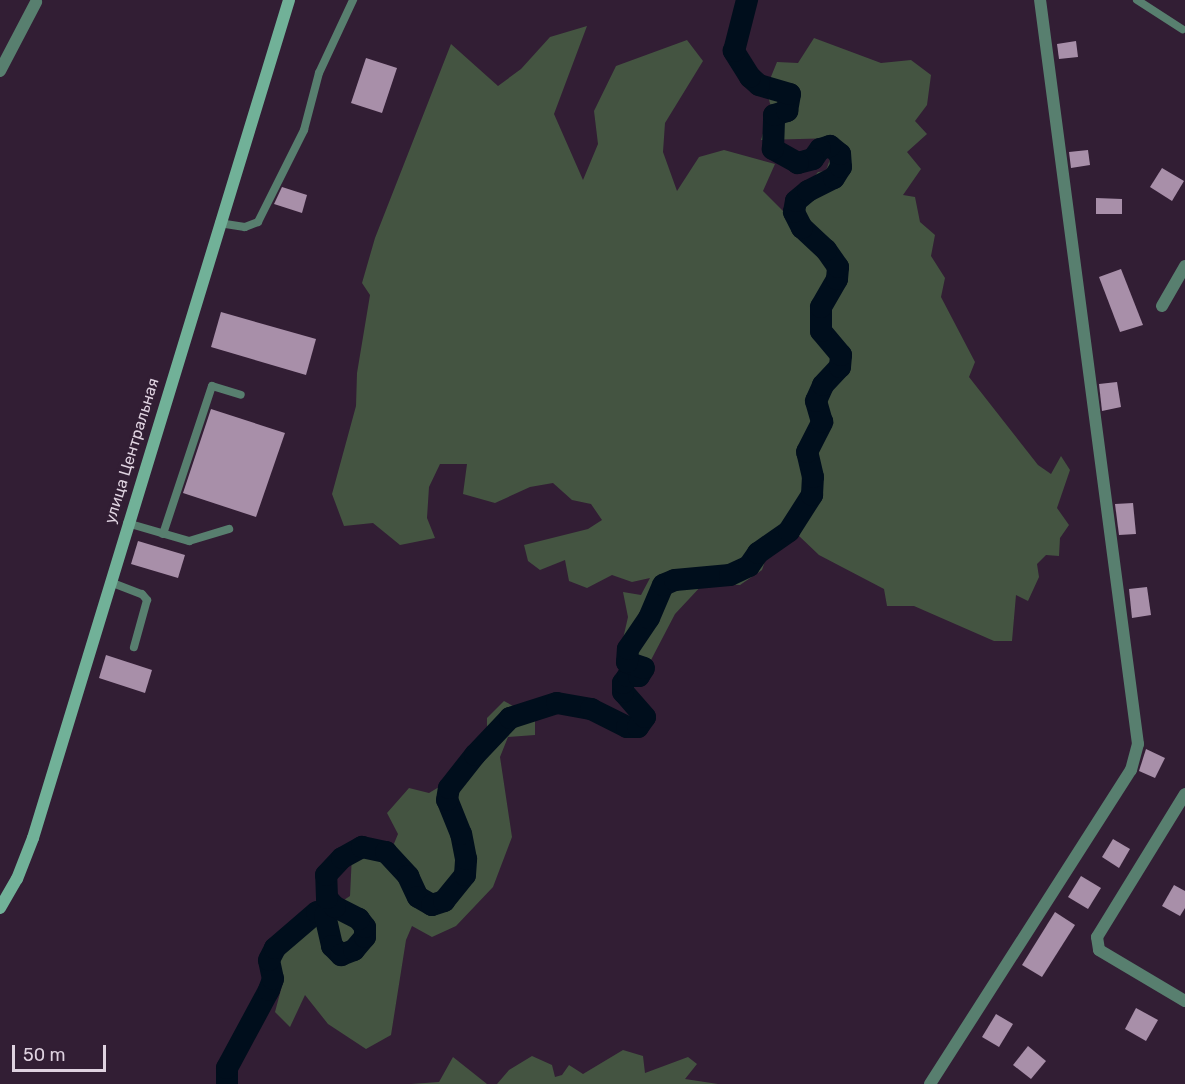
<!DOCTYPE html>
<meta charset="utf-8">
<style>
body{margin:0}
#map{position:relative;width:1185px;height:1084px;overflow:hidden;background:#321e34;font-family:Rubik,sans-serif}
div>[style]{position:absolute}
.green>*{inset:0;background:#445441}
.river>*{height:22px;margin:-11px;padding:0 11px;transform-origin:11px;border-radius:11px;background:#000e1c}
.building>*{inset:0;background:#a88fa9}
.lane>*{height:8px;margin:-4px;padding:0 4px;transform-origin:4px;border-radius:4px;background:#587f6f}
.street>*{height:12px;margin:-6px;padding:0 6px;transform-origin:6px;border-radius:6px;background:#587f6f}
.secondary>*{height:12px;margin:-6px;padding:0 6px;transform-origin:6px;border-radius:6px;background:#71b198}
span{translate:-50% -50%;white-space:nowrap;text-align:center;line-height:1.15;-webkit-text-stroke:6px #321e34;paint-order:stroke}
.street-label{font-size:16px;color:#dfd2e0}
.scale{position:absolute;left:12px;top:1045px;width:94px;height:27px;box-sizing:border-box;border:3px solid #dfd2e0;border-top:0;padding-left:8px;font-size:18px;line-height:21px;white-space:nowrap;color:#dfd2e0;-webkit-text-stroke:4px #321e34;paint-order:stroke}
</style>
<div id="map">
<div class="green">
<div style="clip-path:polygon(587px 26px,554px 114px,583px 180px,598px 144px,594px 111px,616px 66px,687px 40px,703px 61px,665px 123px,663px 152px,677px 191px,699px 157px,724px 150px,775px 164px,763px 191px,785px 213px,799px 219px,801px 192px,818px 172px,826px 171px,837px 138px,761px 140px,771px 107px,766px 89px,777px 62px,798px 63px,814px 38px,881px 63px,911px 60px,931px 75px,927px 105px,915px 121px,927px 134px,907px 152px,921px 169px,903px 195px,915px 197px,920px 222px,935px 235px,931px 256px,945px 278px,941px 297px,975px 362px,969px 377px,1038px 465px,1051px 474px,1061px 456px,1070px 470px,1057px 508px,1069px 525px,1060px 538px,1059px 556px,1046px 555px,1037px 564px,1039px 577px,1028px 601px,1016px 595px,1012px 641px,994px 641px,914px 606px,887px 606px,884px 589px,819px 555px,798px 535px,770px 546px,762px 570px,740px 585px,703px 584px,675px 614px,651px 660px,620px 652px,628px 617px,623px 592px,641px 595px,650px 578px,632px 582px,612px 575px,587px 588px,569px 581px,565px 560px,540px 570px,528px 561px,524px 545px,588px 529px,602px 520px,591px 504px,572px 500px,553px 483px,530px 487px,495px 503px,463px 494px,467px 464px,440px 464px,429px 487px,427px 518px,435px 538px,400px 545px,373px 523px,344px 526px,332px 494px,356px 406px,357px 373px,370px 295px,362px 283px,375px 238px,451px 44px,498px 86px,521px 69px,550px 37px)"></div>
<div style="clip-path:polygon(504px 701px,535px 718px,535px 735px,508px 737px,500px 757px,512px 837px,493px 887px,456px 926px,432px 937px,412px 926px,406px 940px,391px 1035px,366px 1049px,328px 1024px,305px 995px,290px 1027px,275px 1012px,283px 982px,279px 957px,297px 931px,350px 896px,352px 854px,388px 858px,398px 834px,387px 813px,409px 788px,429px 793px,454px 778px,471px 749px,487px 735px,487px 718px)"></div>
<div style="clip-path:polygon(623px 1050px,643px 1056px,645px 1073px,688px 1057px,697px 1064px,685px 1079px,718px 1084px,497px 1084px,509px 1070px,532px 1056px,552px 1065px,555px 1077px,562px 1075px,569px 1065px,583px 1074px)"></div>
<div style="clip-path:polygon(453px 1057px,487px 1084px,411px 1084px,439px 1082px)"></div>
</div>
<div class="river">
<div style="left:227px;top:1084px;width:16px;rotate:-90deg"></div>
<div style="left:227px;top:1068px;width:89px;rotate:-61.7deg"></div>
<div style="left:269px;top:990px;width:12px;rotate:-70deg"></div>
<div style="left:273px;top:979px;width:19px;rotate:-102deg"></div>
<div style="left:269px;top:960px;width:13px;rotate:-63deg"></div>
<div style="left:275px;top:948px;width:55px;rotate:-40.6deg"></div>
<div style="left:317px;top:912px;width:9px;rotate:21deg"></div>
<div style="left:325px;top:915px;width:32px;rotate:77deg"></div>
<div style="left:332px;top:946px;width:13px;rotate:45deg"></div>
<div style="left:341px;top:955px;width:14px;rotate:-21deg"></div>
<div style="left:354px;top:950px;width:17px;rotate:-50deg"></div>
<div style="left:365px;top:937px;width:10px;rotate:-90deg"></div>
<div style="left:365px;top:927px;width:10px;rotate:-127deg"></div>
<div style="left:359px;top:919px;width:27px;rotate:-153deg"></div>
<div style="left:335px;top:907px;width:12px;rotate:-132deg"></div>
<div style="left:327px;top:898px;width:23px;rotate:-92deg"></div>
<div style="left:326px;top:875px;width:23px;rotate:-47deg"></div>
<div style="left:342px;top:858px;width:23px;rotate:-29deg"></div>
<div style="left:362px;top:847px;width:25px;rotate:12deg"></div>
<div style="left:386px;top:852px;width:33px;rotate:47deg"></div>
<div style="left:408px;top:876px;width:23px;rotate:65deg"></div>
<div style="left:418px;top:897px;width:16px;rotate:30deg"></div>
<div style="left:432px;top:905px;width:13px;rotate:-18deg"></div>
<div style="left:444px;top:901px;width:33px;rotate:-51deg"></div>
<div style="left:465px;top:875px;width:16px;rotate:-86deg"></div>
<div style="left:466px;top:859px;width:25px;rotate:-101deg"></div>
<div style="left:461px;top:834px;width:37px;rotate:-112deg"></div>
<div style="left:447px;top:800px;width:12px;rotate:-81deg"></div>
<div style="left:449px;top:788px;width:42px;rotate:-51.8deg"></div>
<div style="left:475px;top:755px;width:51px;rotate:-46.6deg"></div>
<div style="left:510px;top:718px;width:49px;rotate:-17.7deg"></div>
<div style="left:557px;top:703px;width:35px;rotate:10deg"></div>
<div style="left:591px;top:709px;width:40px;rotate:26.6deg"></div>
<div style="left:627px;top:727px;width:11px"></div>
<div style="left:638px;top:727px;width:12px;rotate:-55deg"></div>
<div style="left:645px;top:717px;width:33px;rotate:-131deg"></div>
<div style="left:623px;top:692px;width:9px;rotate:-90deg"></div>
<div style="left:623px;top:683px;width:9px;rotate:-54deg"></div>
<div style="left:628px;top:676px;width:11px"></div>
<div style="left:639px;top:676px;width:9px;rotate:-58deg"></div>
<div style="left:644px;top:668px;width:18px;rotate:-161deg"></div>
<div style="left:627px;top:662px;width:13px;rotate:-86deg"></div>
<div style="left:628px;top:649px;width:37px;rotate:-56deg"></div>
<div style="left:649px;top:618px;width:36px;rotate:-67deg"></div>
<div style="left:663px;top:585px;width:13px;rotate:-23deg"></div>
<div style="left:675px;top:580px;width:55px;rotate:-5.2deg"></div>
<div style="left:730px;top:575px;width:21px;rotate:-25deg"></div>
<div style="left:749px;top:566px;width:16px;rotate:-55deg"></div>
<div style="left:758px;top:553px;width:38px;rotate:-35deg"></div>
<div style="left:789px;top:531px;width:43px;rotate:-57.4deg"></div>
<div style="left:812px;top:495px;width:18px;rotate:-87deg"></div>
<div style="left:813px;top:477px;width:26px;rotate:-103deg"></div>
<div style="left:807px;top:452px;width:34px;rotate:-63deg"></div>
<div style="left:822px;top:422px;width:22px;rotate:-106deg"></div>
<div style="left:816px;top:401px;width:17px;rotate:-66deg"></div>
<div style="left:823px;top:385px;width:25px;rotate:-47deg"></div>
<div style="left:840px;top:367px;width:12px;rotate:-85deg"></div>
<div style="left:841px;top:355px;width:31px;rotate:-130deg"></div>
<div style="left:821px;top:331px;width:24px;rotate:-90deg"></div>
<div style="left:821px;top:307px;width:32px;rotate:-60deg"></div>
<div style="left:837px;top:279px;width:12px;rotate:-85deg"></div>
<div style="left:838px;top:267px;width:21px;rotate:-125deg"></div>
<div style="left:826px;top:250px;width:33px;rotate:-137deg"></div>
<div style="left:802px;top:228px;width:18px;rotate:-117deg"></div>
<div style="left:794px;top:212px;width:11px;rotate:-80deg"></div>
<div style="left:796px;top:201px;width:16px;rotate:-40deg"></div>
<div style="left:808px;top:191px;width:29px;rotate:-27deg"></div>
<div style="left:834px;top:178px;width:13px;rotate:-58deg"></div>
<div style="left:841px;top:167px;width:13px;rotate:-94deg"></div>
<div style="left:840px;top:154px;width:13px;rotate:-141deg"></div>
<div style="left:830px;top:146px;width:10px;rotate:163deg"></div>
<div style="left:820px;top:149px;width:12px;rotate:125deg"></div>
<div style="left:813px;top:159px;width:16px;rotate:165deg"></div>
<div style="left:798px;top:163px;width:29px;rotate:-151deg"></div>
<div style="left:773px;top:149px;width:34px;rotate:-88deg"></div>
<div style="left:774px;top:115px;width:14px;rotate:-17deg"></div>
<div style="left:787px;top:111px;width:17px;rotate:-80deg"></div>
<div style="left:790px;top:94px;width:32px;rotate:-164deg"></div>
<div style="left:759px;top:85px;width:12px;rotate:-138deg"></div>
<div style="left:750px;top:77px;width:31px;rotate:-122deg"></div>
<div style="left:734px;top:51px;width:53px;rotate:-75.7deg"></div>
</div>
<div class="building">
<div style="clip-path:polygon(1076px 41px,1078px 57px,1059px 59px,1057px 44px)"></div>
<div style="clip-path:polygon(366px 58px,397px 68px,382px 113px,351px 103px)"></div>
<div style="clip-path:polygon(1088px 150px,1090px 165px,1071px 168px,1069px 152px)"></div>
<div style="clip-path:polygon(1162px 168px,1184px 181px,1172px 201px,1150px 187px)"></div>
<div style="clip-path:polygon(282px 187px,307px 195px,302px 213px,274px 204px)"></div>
<div style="clip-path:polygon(1096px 198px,1122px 199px,1122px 214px,1096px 214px)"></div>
<div style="clip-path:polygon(1121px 269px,1143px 325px,1120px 332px,1099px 277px)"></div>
<div style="clip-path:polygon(221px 312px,316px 339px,306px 375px,211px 347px)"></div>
<div style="clip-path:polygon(1117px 382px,1121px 407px,1102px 411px,1099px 384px)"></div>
<div style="clip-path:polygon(211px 409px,285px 433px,256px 517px,183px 493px)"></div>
<div style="clip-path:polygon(1133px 503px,1136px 534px,1119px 535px,1115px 504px)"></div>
<div style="clip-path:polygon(138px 541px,185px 555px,178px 578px,131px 564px)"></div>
<div style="clip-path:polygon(1147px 587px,1151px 615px,1132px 618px,1129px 589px)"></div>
<div style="clip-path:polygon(106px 655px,152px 670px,145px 693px,99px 678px)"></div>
<div style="clip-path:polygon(1146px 749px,1165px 758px,1155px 778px,1139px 771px)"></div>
<div style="clip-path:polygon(1113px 839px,1130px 849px,1119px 868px,1102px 857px)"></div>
<div style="clip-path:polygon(1081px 876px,1101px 888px,1088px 909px,1068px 897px)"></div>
<div style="clip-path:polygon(1174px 885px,1185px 891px,1185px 908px,1180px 916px,1162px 906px)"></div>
<div style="clip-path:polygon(1055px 912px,1075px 925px,1042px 977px,1022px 965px)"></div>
<div style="clip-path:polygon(1136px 1008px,1158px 1020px,1146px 1041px,1125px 1029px)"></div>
<div style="clip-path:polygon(996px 1014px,1013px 1024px,999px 1047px,982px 1037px)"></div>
<div style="clip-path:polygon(1028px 1046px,1046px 1061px,1031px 1079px,1013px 1065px)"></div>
</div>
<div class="lane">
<div style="left:1137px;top:0;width:54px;rotate:32.8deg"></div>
<div style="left:219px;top:223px;width:26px;rotate:9deg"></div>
<div style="left:245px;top:227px;width:14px;rotate:-21deg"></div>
<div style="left:258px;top:222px;width:103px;rotate:-63.4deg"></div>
<div style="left:304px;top:130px;width:59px;rotate:-75.3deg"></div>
<div style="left:319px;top:73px;width:81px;rotate:-65deg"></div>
<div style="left:127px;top:523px;width:65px;rotate:16.2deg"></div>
<div style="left:189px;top:541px;width:42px;rotate:-16.7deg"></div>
<div style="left:163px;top:534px;width:156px;rotate:-71.7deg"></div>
<div style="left:212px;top:386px;width:30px;rotate:17deg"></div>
<div style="left:110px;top:582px;width:34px;rotate:21deg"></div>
<div style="left:142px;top:594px;width:8px;rotate:50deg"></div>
<div style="left:147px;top:600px;width:49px;rotate:105.5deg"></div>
</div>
<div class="street">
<div style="left:0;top:71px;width:78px;rotate:-62.4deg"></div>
<div style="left:1162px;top:306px;width:46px;rotate:-60.1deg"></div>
<div style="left:1185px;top:794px;width:168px;rotate:121.6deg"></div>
<div style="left:1097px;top:937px;width:13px;rotate:81deg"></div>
<div style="left:1099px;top:950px;width:100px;rotate:30.7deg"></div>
<div style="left:930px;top:1084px;width:373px;rotate:-57.4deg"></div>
<div style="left:1131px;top:770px;width:27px;rotate:-75deg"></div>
<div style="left:1138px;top:744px;width:750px;rotate:-97.5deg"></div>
</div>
<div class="secondary">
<div style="left:0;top:908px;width:34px;rotate:-60deg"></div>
<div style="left:17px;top:879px;width:44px;rotate:-68.7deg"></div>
<div style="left:33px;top:838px;width:876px;rotate:-73.01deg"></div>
</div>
<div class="street-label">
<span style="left:132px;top:451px;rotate:-73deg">улица Центральная</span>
</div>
<div class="scale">50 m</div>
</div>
